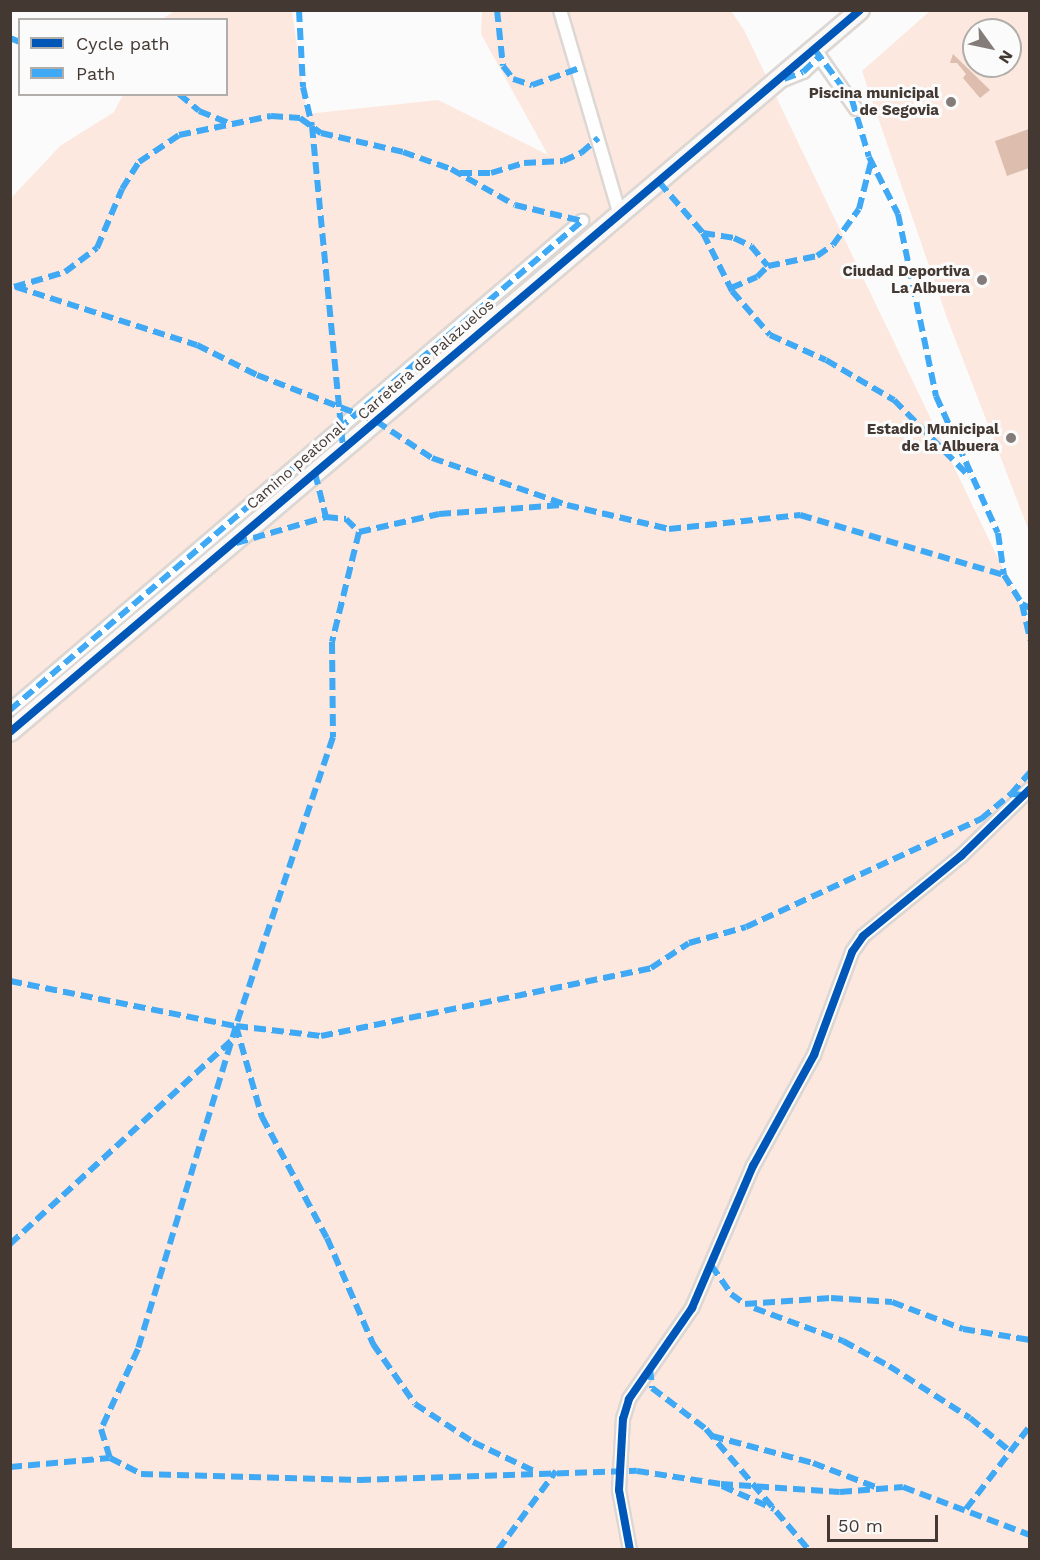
<!DOCTYPE html>
<style>
body{margin:0}
#map{position:relative;width:1040px;height:1560px;overflow:hidden;background:#fafbfa;font-family:"Work Sans",sans-serif}
div>[style]{position:absolute}
.green>*{inset:0;background:#fce8de}
.water>*{inset:0;background:#ddbdae}
.roads{filter:drop-shadow(2px 0 #ddd7d4) drop-shadow(-2px 0 #ddd7d4) drop-shadow(0 2px #ddd7d4) drop-shadow(0 -2px #ddd7d4)}
.street>*{height:12px;margin:-6px;padding:0 6px;transform-origin:6px;border-radius:6px;background:#fefefe}
.secondary>*{height:18px;margin:-9px;padding:0 9px;transform-origin:9px;border-radius:9px;background:#fbf9f8}
.quiet>*{height:6px;margin-top:-3px;transform-origin:0;background:repeating-linear-gradient(90deg,#3fa9f5 0 12px,transparent 0 18px)}
.cycleway>*{height:8px;margin:-4px;padding:0 4px;transform-origin:4px;border-radius:4px;background:#0057b8}
.dots>*{width:16px;height:16px;translate:-50% -50%;box-sizing:border-box;border:3px solid #fafbfa;border-radius:50%}
span{translate:-50% -50%;white-space:nowrap;text-align:center;line-height:1.15;-webkit-text-stroke:6px #fafbfa;paint-order:stroke}
.poi-label{font-size:15px;color:#443833;font-weight:700}
.right{translate:-100% -50%;text-align:right}
.street-label{font-size:15px;color:#443833}
.frame{position:absolute;inset:0;border:12px solid #443833;pointer-events:none}
.legend{position:absolute;left:18px;top:18px;width:210px;height:78px;box-sizing:border-box;background:#fafbfa;border:2px solid #b1adaa;margin:0;padding:8px 10px;list-style:none;font-size:18px;color:#443833}
.legend li{display:flex;align-items:center;gap:12px;height:30px}
.legend b{width:30px;border:2px solid #b1adaa}
.north{position:absolute;left:962px;top:18px;width:60px;height:60px;box-sizing:border-box;background:#fafbfa;border:2px solid #b1adaa;border-radius:50%;rotate:123deg;font-size:16px;font-weight:700;line-height:24px;text-align:center;color:#443833}
.north::after{content:'';display:block;margin:auto;width:21px;height:27px;background:#847c79;clip-path:polygon(50% 0,100% 100%,50% 72%,0 100%)}
.scale{position:absolute;left:827px;top:1515px;width:111px;height:27px;box-sizing:border-box;border:3px solid #443833;border-top:0;padding-left:8px;font-size:18px;line-height:21px;white-space:nowrap;color:#443833;-webkit-text-stroke:4px #fafbfa;paint-order:stroke}
</style>
<div id="map">
<div class="green">
<div style="clip-path:polygon(175px 11px,292px 11px,307px 114px,438px 100px,548px 155px,481px 34px,482px 11px,731px 11px,744px 30px,1029px 623px,1029px 1549px,11px 1550px,10px 209px,13px 196px,60px 146px,114px 112px,123px 95px,226px 94px,226px 20px,162px 19px)"></div>
<div style="clip-path:polygon(evenodd,930px 11px,1029px 11px,1029px 531px,947px 318px,862px 71px,930px 11px,974px 30px,1010px 30px,1010px 66px,974px 66px,974px 30px)"></div>
</div>
<div class="water">
<div style="clip-path:polygon(953px 54px,990px 90px,980px 98px,963px 78px,966px 74px,957px 63px,950px 63px)"></div>
<div style="clip-path:polygon(1029px 129px,1029px 168px,1007px 176px,995px 141px)"></div>
</div>
<div class="roads">
<div class="street">
<div style="left:560px;top:10px;width:214px;rotate:73.7deg"></div>
<div style="left:815px;top:50px;width:72px;rotate:55.2deg"></div>
<div style="left:783px;top:80px;width:22px;rotate:-22deg"></div>
<div style="left:803px;top:72px;width:23px;rotate:-43deg"></div>
<div style="left:10px;top:710px;width:753px;rotate:-40.53deg"></div>
<div style="left:630px;top:1550px;width:61px;rotate:-100.4deg"></div>
<div style="left:619px;top:1490px;width:71px;rotate:-86.8deg"></div>
<div style="left:623px;top:1419px;width:21px;rotate:-73deg"></div>
<div style="left:629px;top:1399px;width:111px;rotate:-55.3deg"></div>
<div style="left:692px;top:1308px;width:155px;rotate:-66.8deg"></div>
<div style="left:753px;top:1166px;width:127px;rotate:-61.2deg"></div>
<div style="left:814px;top:1055px;width:110px;rotate:-69.7deg"></div>
<div style="left:852px;top:952px;width:19px;rotate:-55deg"></div>
<div style="left:863px;top:936px;width:127px;rotate:-39.2deg"></div>
<div style="left:961px;top:856px;width:96px;rotate:-44.2deg"></div>
</div>
<div class="secondary">
<div style="left:10px;top:732px;width:1115px;rotate:-40.34deg"></div>
</div>
</div>
<div class="quiet">
<div style="left:299px;top:10px;width:77px;rotate:87deg"></div>
<div style="left:303px;top:87px;width:40px;rotate:77deg"></div>
<div style="left:312px;top:126px;width:324px;rotate:84.5deg"></div>
<div style="left:497px;top:10px;width:56px;rotate:83.9deg"></div>
<div style="left:503px;top:66px;width:16px;rotate:52deg"></div>
<div style="left:513px;top:79px;width:20px;rotate:18deg"></div>
<div style="left:532px;top:85px;width:48px;rotate:-19.6deg"></div>
<div style="left:10px;top:38px;width:11px;rotate:22deg"></div>
<div style="left:815px;top:50px;width:62px;rotate:53.5deg"></div>
<div style="left:852px;top:100px;width:59px;rotate:73.4deg"></div>
<div style="left:869px;top:157px;width:64px;rotate:63deg"></div>
<div style="left:898px;top:214px;width:186px;rotate:78.2deg"></div>
<div style="left:936px;top:396px;width:150px;rotate:65.7deg"></div>
<div style="left:998px;top:533px;width:42px;rotate:81.9deg"></div>
<div style="left:1004px;top:575px;width:34px;rotate:58deg"></div>
<div style="left:1022px;top:604px;width:9px;rotate:27deg"></div>
<div style="left:784px;top:79px;width:20px;rotate:-20deg"></div>
<div style="left:803px;top:72px;width:23px;rotate:-43deg"></div>
<div style="left:179px;top:94px;width:26px;rotate:40deg"></div>
<div style="left:199px;top:111px;width:35px;rotate:22deg"></div>
<div style="left:460px;top:173px;width:31px"></div>
<div style="left:491px;top:173px;width:34px;rotate:-17deg"></div>
<div style="left:524px;top:163px;width:39px;rotate:-3deg"></div>
<div style="left:563px;top:161px;width:20px;rotate:-24deg"></div>
<div style="left:581px;top:153px;width:23px;rotate:-41deg"></div>
<div style="left:659px;top:182px;width:67px;rotate:49.2deg"></div>
<div style="left:703px;top:233px;width:31px;rotate:9deg"></div>
<div style="left:734px;top:238px;width:19px;rotate:25deg"></div>
<div style="left:751px;top:246px;width:26px;rotate:50deg"></div>
<div style="left:768px;top:266px;width:50px;rotate:-11.5deg"></div>
<div style="left:817px;top:256px;width:19px;rotate:-35deg"></div>
<div style="left:833px;top:245px;width:44px;rotate:-54.2deg"></div>
<div style="left:859px;top:209px;width:49px;rotate:-75.7deg"></div>
<div style="left:703px;top:233px;width:65px;rotate:63.4deg"></div>
<div style="left:732px;top:291px;width:58px;rotate:49.2deg"></div>
<div style="left:770px;top:335px;width:61px;rotate:24.1deg"></div>
<div style="left:826px;top:360px;width:79px;rotate:30.5deg"></div>
<div style="left:894px;top:400px;width:108px;rotate:45.4deg"></div>
<div style="left:14px;top:287px;width:53px;rotate:-16.4deg"></div>
<div style="left:65px;top:272px;width:40px;rotate:-37deg"></div>
<div style="left:97px;top:248px;width:64px;rotate:-67deg"></div>
<div style="left:122px;top:189px;width:32px;rotate:-58deg"></div>
<div style="left:139px;top:162px;width:48px;rotate:-34deg"></div>
<div style="left:179px;top:135px;width:94px;rotate:-11.7deg"></div>
<div style="left:271px;top:116px;width:29px;rotate:4deg"></div>
<div style="left:300px;top:118px;width:26px;rotate:36deg"></div>
<div style="left:321px;top:133px;width:84px;rotate:13deg"></div>
<div style="left:403px;top:152px;width:51px;rotate:19.5deg"></div>
<div style="left:451px;top:169px;width:73px;rotate:29.4deg"></div>
<div style="left:515px;top:205px;width:69px;rotate:13.4deg"></div>
<div style="left:16px;top:287px;width:190px;rotate:17.8deg"></div>
<div style="left:197px;top:345px;width:67px;rotate:26.6deg"></div>
<div style="left:257px;top:375px;width:128px;rotate:21.1deg"></div>
<div style="left:376px;top:421px;width:67px;rotate:33.5deg"></div>
<div style="left:432px;top:458px;width:143px;rotate:19.2deg"></div>
<div style="left:567px;top:505px;width:105px;rotate:13.2deg"></div>
<div style="left:669px;top:529px;width:132px;rotate:-6.1deg"></div>
<div style="left:800px;top:515px;width:213px;rotate:16.4deg"></div>
<div style="left:731px;top:288px;width:28px;rotate:-23deg"></div>
<div style="left:757px;top:277px;width:16px;rotate:-45deg"></div>
<div style="left:315px;top:473px;width:45px;rotate:76deg"></div>
<div style="left:326px;top:517px;width:20px;rotate:6deg"></div>
<div style="left:346px;top:519px;width:18px;rotate:45deg"></div>
<div style="left:359px;top:532px;width:113px;rotate:103.8deg"></div>
<div style="left:332px;top:642px;width:95px;rotate:89.4deg"></div>
<div style="left:333px;top:737px;width:305px;rotate:108.6deg"></div>
<div style="left:236px;top:1026px;width:338px;rotate:106.9deg"></div>
<div style="left:138px;top:1349px;width:88px;rotate:114.8deg"></div>
<div style="left:101px;top:1429px;width:30px;rotate:73deg"></div>
<div style="left:110px;top:1458px;width:35px;rotate:27deg"></div>
<div style="left:141px;top:1474px;width:218px;rotate:1.6deg"></div>
<div style="left:359px;top:1480px;width:278px;rotate:-1.9deg"></div>
<div style="left:637px;top:1471px;width:85px;rotate:8.8deg"></div>
<div style="left:721px;top:1484px;width:119px;rotate:3.8deg"></div>
<div style="left:840px;top:1492px;width:63px;rotate:-4.5deg"></div>
<div style="left:903px;top:1487px;width:136px;rotate:20.7deg"></div>
<div style="left:359px;top:532px;width:82px;rotate:-12.7deg"></div>
<div style="left:439px;top:514px;width:122px;rotate:-4.2deg"></div>
<div style="left:236px;top:543px;width:94px;rotate:-16.1deg"></div>
<div style="left:1022px;top:604px;width:37px;rotate:77deg"></div>
<div style="left:10px;top:710px;width:753px;rotate:-40.53deg"></div>
<div style="left:1011px;top:794px;width:29px;rotate:-49deg"></div>
<div style="left:10px;top:981px;width:230px;rotate:11.3deg"></div>
<div style="left:236px;top:1026px;width:86px;rotate:6.7deg"></div>
<div style="left:321px;top:1036px;width:337px;rotate:-11.6deg"></div>
<div style="left:651px;top:968px;width:45px;rotate:-33.3deg"></div>
<div style="left:689px;top:943px;width:59px;rotate:-15.7deg"></div>
<div style="left:746px;top:927px;width:259px;rotate:-24.7deg"></div>
<div style="left:981px;top:819px;width:39px;rotate:-40deg"></div>
<div style="left:1011px;top:794px;width:14px;rotate:4deg"></div>
<div style="left:236px;top:1026px;width:95px;rotate:74.1deg"></div>
<div style="left:262px;top:1117px;width:137px;rotate:61.8deg"></div>
<div style="left:327px;top:1238px;width:116px;rotate:66.5deg"></div>
<div style="left:373px;top:1344px;width:73px;rotate:55deg"></div>
<div style="left:415px;top:1404px;width:69px;rotate:33.2deg"></div>
<div style="left:473px;top:1442px;width:68px;rotate:25.4deg"></div>
<div style="left:10px;top:1244px;width:300px;rotate:-42.6deg"></div>
<div style="left:711px;top:1265px;width:35px;rotate:55deg"></div>
<div style="left:731px;top:1294px;width:17px;rotate:36deg"></div>
<div style="left:745px;top:1304px;width:86px;rotate:-4deg"></div>
<div style="left:831px;top:1298px;width:61px;rotate:3.8deg"></div>
<div style="left:892px;top:1302px;width:76px;rotate:20.8deg"></div>
<div style="left:963px;top:1329px;width:68px;rotate:9.3deg"></div>
<div style="left:754px;top:1308px;width:95px;rotate:20.3deg"></div>
<div style="left:843px;top:1341px;width:52px;rotate:28.5deg"></div>
<div style="left:889px;top:1366px;width:96px;rotate:32.7deg"></div>
<div style="left:970px;top:1418px;width:53px;rotate:39.7deg"></div>
<div style="left:650px;top:1368px;width:20px;rotate:84deg"></div>
<div style="left:652px;top:1388px;width:68px;rotate:37.2deg"></div>
<div style="left:706px;top:1429px;width:159px;rotate:49.6deg"></div>
<div style="left:712px;top:1436px;width:105px;rotate:15deg"></div>
<div style="left:813px;top:1463px;width:70px;rotate:21deg"></div>
<div style="left:10px;top:1467px;width:100px;rotate:-5.1deg"></div>
<div style="left:722px;top:1486px;width:57px;rotate:23.9deg"></div>
<div style="left:966px;top:1509px;width:105px;rotate:-52.4deg"></div>
<div style="left:498px;top:1550px;width:98px;rotate:-53.7deg"></div>
</div>
<div class="cycleway">
<div style="left:10px;top:732px;width:1115px;rotate:-40.34deg"></div>
<div style="left:630px;top:1550px;width:61px;rotate:-100.4deg"></div>
<div style="left:619px;top:1490px;width:71px;rotate:-86.8deg"></div>
<div style="left:623px;top:1419px;width:21px;rotate:-73deg"></div>
<div style="left:629px;top:1399px;width:111px;rotate:-55.3deg"></div>
<div style="left:692px;top:1308px;width:155px;rotate:-66.8deg"></div>
<div style="left:753px;top:1166px;width:127px;rotate:-61.2deg"></div>
<div style="left:814px;top:1055px;width:110px;rotate:-69.7deg"></div>
<div style="left:852px;top:952px;width:19px;rotate:-55deg"></div>
<div style="left:863px;top:936px;width:127px;rotate:-39.2deg"></div>
<div style="left:961px;top:856px;width:96px;rotate:-44.2deg"></div>
</div>
<div class="dots">
<div style="left:951px;top:102px;background:#847c79"></div>
<div style="left:982px;top:280px;background:#847c79"></div>
<div style="left:1011px;top:438px;background:#847c79"></div>
</div>
<div class="poi-label">
<span class="right" style="left:939px;top:102px">Piscina municipal<br>de Segovia</span>
<span class="right" style="left:970px;top:280px">Ciudad Deportiva<br>La Albuera</span>
<span class="right" style="left:999px;top:438px">Estadio Municipal<br>de la Albuera</span>
</div>
<div class="street-label">
<span style="left:426px;top:360px;rotate:-41deg">Carretera de Palazuelos</span>
<span style="left:296px;top:466px;rotate:-41deg">Camino peatonal</span>
</div>
<div class="frame"></div>
<ul class="legend">
<li><b style="height:8px;background:#0057b8"></b>Cycle path</li>
<li><b style="height:8px;background:#3fa9f5"></b>Path</li>
</ul>
<div class="north">N</div>
<div class="scale">50 m</div>
</div>
